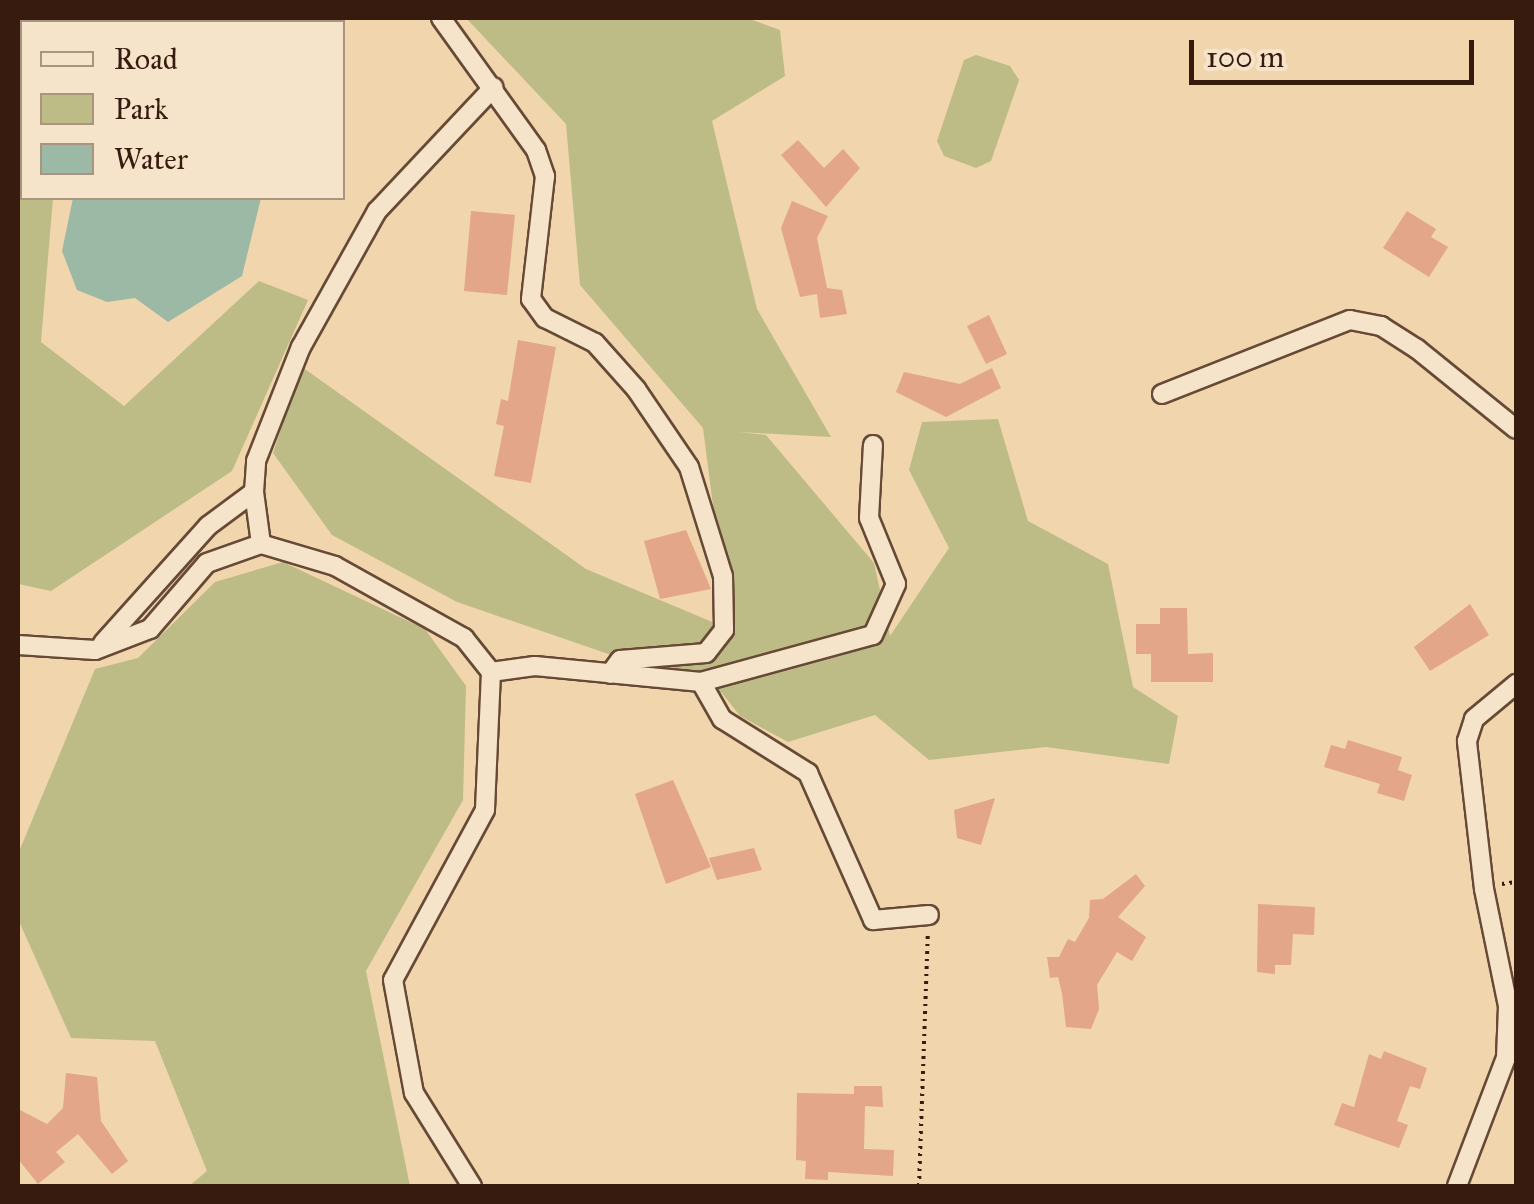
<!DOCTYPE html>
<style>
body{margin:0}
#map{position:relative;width:1534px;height:1204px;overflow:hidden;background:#f1d5ad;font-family:"IM FELL Great Primer",serif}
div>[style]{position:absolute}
.green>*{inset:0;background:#bebc86}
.water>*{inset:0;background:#9cb9a5}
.building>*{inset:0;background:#e3a688}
.path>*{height:4px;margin-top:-2px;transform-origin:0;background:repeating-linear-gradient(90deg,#371b0f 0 2.5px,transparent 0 7.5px)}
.roads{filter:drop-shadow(2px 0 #664a36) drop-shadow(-2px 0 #664a36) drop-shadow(0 2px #664a36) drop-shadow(0 -2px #664a36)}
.minor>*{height:18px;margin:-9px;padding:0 9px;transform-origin:9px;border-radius:9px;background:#f6e4ca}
span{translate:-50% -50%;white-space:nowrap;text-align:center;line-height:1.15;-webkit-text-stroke:8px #f6e4ca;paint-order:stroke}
.frame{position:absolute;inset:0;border:20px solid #371b0f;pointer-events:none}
.legend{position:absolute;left:20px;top:20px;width:325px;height:180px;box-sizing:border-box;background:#f6e4ca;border:2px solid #aa947f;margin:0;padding:12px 18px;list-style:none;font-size:30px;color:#371b0f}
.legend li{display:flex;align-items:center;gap:20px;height:50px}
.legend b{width:50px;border:2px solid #aa947f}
.scale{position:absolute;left:1189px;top:40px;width:285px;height:45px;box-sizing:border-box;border:5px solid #371b0f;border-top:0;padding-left:12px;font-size:30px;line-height:35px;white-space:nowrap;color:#371b0f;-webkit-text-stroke:8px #f6e4ca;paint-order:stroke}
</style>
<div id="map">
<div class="green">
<div style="clip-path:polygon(466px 18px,747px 18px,780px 30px,785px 76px,712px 121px,757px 309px,831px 437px,738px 432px,766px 435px,874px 563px,890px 636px,949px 548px,909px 470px,922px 422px,998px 419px,1028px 521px,1108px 564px,1133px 687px,1178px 716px,1169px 764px,1046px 747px,929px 760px,875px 715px,788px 742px,740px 716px,722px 693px,457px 602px,332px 535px,273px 453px,302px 367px,586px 569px,729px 629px,703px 428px,580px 285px,566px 124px)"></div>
<div style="clip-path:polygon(976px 55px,1010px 66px,1019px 80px,991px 161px,976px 168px,944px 156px,937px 141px,964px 60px)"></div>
<div style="clip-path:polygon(18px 61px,22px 198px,53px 198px,41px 342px,124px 406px,259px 281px,308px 300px,232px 471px,51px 591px,18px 584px)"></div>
<div style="clip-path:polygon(283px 562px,425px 629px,466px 686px,463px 800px,366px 971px,410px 1186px,189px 1186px,207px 1171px,155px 1041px,71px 1038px,18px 919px,18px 854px,95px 669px,138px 658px,215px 582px)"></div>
</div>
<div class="water">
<div style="clip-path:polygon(73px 198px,261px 198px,242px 276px,168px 322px,135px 298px,107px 302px,77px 290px,62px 251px)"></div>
</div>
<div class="building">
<div style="clip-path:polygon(798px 140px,824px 168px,843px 149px,860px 168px,826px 207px,781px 155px)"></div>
<div style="clip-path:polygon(792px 201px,828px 216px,817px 238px,827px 288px,842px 290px,847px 314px,820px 318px,817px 294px,800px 297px,781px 228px)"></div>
<div style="clip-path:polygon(471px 211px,515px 215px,507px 295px,464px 291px)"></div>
<div style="clip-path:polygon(1407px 211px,1436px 229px,1431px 237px,1448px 247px,1429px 277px,1383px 248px)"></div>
<div style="clip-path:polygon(989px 315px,1007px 354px,986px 364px,967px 326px)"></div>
<div style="clip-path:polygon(518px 340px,556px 347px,531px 483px,494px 476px,504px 426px,496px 424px,501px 399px,508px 401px)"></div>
<div style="clip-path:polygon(992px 368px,1001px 388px,946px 417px,896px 392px,904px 372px,960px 384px)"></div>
<div style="clip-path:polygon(686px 530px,711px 589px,660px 599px,644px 541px)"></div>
<div style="clip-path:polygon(1470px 604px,1489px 635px,1430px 671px,1414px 647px)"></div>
<div style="clip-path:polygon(1160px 608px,1187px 608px,1188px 654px,1213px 653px,1213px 682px,1151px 682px,1151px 654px,1136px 654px,1136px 624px,1160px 624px)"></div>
<div style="clip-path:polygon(1348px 740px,1402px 757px,1398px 770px,1412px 775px,1404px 801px,1377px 793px,1380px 784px,1324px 767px,1331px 745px,1345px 749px)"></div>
<div style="clip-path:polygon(673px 780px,711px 867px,666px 884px,635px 794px)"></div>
<div style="clip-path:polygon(995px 798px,981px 845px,957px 838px,954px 810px)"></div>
<div style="clip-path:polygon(754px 848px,762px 870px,717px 880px,709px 858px)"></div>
<div style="clip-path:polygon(1136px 874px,1145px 886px,1118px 917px,1146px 937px,1132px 961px,1117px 952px,1097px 985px,1099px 1009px,1091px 1029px,1066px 1027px,1062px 993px,1058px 977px,1050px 978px,1047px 957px,1059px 957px,1068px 939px,1075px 942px,1089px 918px,1090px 900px,1103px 899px)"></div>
<div style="clip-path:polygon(1258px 904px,1315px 907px,1314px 935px,1293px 934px,1291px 965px,1275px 965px,1275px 974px,1257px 972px)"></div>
<div style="clip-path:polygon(1384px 1051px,1427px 1068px,1420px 1089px,1410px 1086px,1397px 1121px,1408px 1125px,1399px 1148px,1334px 1125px,1342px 1103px,1354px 1107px,1369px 1054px,1381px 1059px)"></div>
<div style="clip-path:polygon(66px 1073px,97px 1077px,101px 1121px,128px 1161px,112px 1174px,78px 1134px,56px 1152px,65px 1162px,38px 1184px,18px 1159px,18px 1109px,47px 1124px,63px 1108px)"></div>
<div style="clip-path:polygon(854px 1086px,882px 1086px,883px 1107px,865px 1106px,864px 1149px,894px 1150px,893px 1176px,828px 1172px,828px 1180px,805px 1179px,806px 1161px,796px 1160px,797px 1093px,854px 1094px)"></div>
</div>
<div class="path">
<div style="left:1502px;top:884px;width:14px;rotate:-8deg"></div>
<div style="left:919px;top:1186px;width:255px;rotate:-88deg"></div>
</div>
<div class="roads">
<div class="minor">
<div style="left:441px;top:18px;width:163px;rotate:54.3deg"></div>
<div style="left:536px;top:150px;width:28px;rotate:71deg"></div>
<div style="left:545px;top:176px;width:124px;rotate:96.5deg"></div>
<div style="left:531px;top:299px;width:24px;rotate:54deg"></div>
<div style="left:545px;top:318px;width:56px;rotate:26.6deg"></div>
<div style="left:595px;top:343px;width:62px;rotate:48.3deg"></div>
<div style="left:636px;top:389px;width:94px;rotate:55.8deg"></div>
<div style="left:689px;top:467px;width:114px;rotate:72.7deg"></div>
<div style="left:723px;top:576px;width:54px;rotate:88.9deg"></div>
<div style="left:724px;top:630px;width:29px;rotate:128deg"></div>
<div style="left:706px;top:653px;width:86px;rotate:175.3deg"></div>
<div style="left:620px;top:660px;width:17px;rotate:126deg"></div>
<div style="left:1162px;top:394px;width:202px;rotate:-21.5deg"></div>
<div style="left:1350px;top:320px;width:32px;rotate:11deg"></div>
<div style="left:1381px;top:326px;width:43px;rotate:32.6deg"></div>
<div style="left:1417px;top:349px;width:127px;rotate:38.9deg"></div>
<div style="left:254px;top:492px;width:31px;rotate:-86deg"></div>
<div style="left:256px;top:461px;width:123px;rotate:-68.5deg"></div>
<div style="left:301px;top:347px;width:156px;rotate:-60.8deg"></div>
<div style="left:377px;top:211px;width:170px;rotate:-46.7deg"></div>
<div style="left:103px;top:643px;width:157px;rotate:-48.1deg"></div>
<div style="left:208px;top:526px;width:57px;rotate:-36.5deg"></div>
<div style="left:254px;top:492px;width:52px;rotate:82.3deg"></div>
<div style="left:18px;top:645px;width:77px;rotate:3.7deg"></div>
<div style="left:95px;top:650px;width:59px;rotate:-20.9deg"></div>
<div style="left:150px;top:629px;width:87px;rotate:-49.2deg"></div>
<div style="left:207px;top:563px;width:57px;rotate:-19.4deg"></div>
<div style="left:261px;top:544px;width:77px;rotate:16.6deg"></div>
<div style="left:335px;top:566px;width:148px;rotate:29.2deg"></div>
<div style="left:464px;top:638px;width:43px;rotate:51.5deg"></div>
<div style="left:491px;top:672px;width:138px;rotate:92.5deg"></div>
<div style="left:485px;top:810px;width:193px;rotate:118.4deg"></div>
<div style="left:393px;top:980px;width:115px;rotate:79.5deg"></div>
<div style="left:414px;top:1093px;width:110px;rotate:58.1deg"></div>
<div style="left:491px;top:672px;width:44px;rotate:-7.8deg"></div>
<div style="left:535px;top:666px;width:167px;rotate:5.5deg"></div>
<div style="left:701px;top:682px;width:178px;rotate:-15.3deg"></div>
<div style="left:873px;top:635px;width:56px;rotate:-65.7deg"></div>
<div style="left:896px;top:584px;width:71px;rotate:-112.2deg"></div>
<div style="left:869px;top:518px;width:73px;rotate:-86.9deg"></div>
<div style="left:701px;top:682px;width:43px;rotate:60.4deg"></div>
<div style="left:722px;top:719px;width:102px;rotate:32.1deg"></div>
<div style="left:808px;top:773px;width:161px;rotate:66.1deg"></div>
<div style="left:873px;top:920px;width:56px;rotate:-5.1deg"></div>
<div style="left:1457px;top:1186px;width:137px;rotate:-69.1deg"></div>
<div style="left:1506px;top:1058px;width:52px;rotate:-87.8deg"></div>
<div style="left:1508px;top:1006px;width:119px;rotate:-101.6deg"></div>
<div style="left:1484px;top:889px;width:149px;rotate:-96.6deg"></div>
<div style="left:1467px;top:741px;width:23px;rotate:-72deg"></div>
<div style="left:1474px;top:719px;width:55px;rotate:-39.8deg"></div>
</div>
</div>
<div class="frame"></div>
<ul class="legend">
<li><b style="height:12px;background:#f6e4ca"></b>Road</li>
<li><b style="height:28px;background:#bebc86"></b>Park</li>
<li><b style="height:28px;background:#9cb9a5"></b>Water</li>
</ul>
<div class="scale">100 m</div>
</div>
